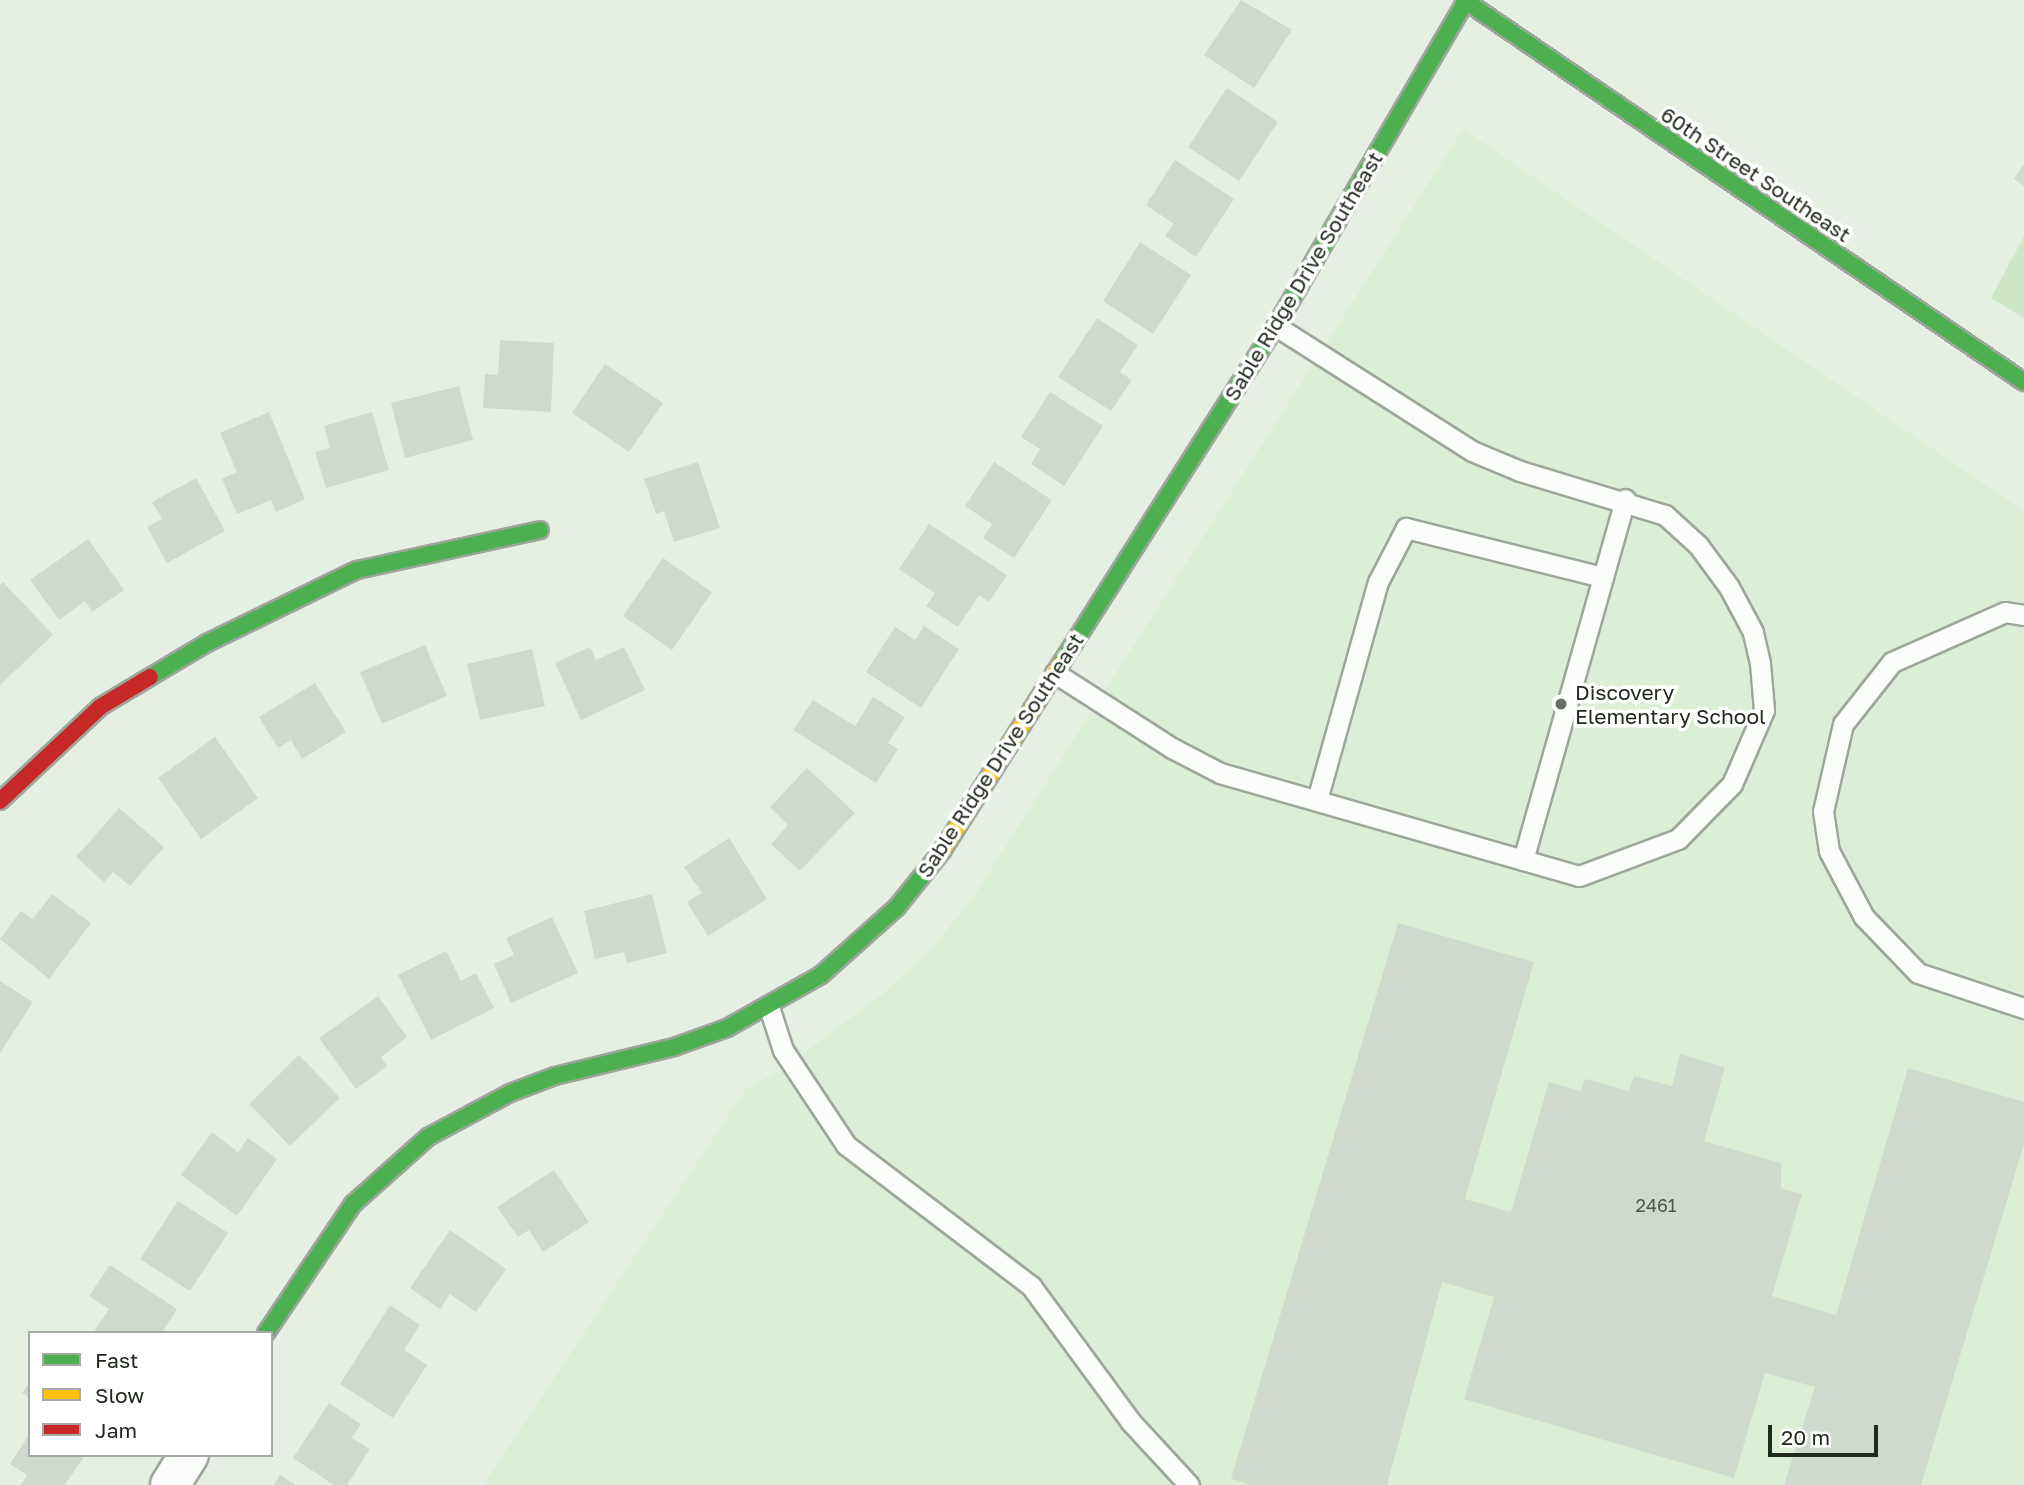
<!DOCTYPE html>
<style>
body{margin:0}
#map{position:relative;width:2024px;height:1485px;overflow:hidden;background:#e6f0e2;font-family:"Golos Text",sans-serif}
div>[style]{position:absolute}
.built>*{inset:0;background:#dceed6}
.green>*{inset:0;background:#cee8c6}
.building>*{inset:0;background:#d0d9cd}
.roads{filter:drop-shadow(2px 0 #9ea69c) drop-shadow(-2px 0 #9ea69c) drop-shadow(0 2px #9ea69c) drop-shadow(0 -2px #9ea69c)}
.lane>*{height:19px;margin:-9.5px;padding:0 9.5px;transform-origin:9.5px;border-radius:9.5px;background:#fbfdfb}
.street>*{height:38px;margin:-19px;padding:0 19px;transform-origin:19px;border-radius:19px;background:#fbfdfb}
.fast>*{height:16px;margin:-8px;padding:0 8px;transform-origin:8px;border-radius:8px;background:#4caf50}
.slow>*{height:16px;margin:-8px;padding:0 8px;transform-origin:8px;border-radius:8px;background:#ffc107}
.jam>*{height:16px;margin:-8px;padding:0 8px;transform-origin:8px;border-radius:8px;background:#c62828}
.dots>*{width:19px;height:19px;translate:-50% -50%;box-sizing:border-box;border:4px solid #fff;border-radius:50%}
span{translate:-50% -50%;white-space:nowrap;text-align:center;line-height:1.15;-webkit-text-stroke:7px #fff;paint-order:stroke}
.number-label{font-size:18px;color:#4e574c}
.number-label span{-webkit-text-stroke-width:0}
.street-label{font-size:21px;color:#21291f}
.poi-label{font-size:21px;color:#21291f}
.left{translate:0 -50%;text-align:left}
.legend{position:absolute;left:28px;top:1331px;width:245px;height:126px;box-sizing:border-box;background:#fff;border:2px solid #a6a9a5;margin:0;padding:9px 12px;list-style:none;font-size:21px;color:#21291f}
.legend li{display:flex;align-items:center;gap:14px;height:35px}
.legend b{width:35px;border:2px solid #a6a9a5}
.scale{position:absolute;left:1768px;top:1425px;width:110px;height:32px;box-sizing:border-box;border:4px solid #21291f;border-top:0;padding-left:9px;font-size:21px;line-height:24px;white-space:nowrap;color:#21291f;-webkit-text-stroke:5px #fff;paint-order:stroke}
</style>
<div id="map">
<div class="built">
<div style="clip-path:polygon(1463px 129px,2024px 511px,2024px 1485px,483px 1485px,745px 1090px,782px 1069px,881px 995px,928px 953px,974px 896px)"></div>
</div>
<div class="green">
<div style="clip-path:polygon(2024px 236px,2024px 318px,1991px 298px)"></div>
</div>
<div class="building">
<div style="clip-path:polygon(1241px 0,1292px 30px,1254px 88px,1204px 55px)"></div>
<div style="clip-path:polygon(1227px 88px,1278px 122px,1239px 181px,1188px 147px)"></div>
<div style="clip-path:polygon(1175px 160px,1234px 199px,1196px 257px,1165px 236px,1174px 224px,1146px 205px)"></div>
<div style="clip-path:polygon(2024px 164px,2024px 186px,2014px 179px)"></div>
<div style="clip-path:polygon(1140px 242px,1191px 275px,1153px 334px,1103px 301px)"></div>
<div style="clip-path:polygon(1097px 318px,1138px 345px,1120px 372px,1132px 380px,1111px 411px,1058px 377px)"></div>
<div style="clip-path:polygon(500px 340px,554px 343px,551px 412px,483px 408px,485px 374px,498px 375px)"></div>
<div style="clip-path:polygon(605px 364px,663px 403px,629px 452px,572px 413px)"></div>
<div style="clip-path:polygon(459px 386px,473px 440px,405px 458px,391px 403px)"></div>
<div style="clip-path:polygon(1050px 392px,1103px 426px,1064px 486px,1031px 464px,1040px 449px,1021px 437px)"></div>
<div style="clip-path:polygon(269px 412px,305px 499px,276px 512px,271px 500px,237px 514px,222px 479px,237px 472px,220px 433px)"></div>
<div style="clip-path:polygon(372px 412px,389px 470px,326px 488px,315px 452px,330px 448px,324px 426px)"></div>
<div style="clip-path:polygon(698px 462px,720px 528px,674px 542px,664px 511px,656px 514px,644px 479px)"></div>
<div style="clip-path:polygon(994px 462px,1052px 500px,1014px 558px,983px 538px,992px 524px,965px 506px)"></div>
<div style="clip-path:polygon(196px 478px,225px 531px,167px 563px,147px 527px,162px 519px,152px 502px)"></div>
<div style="clip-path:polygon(929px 524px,1007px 575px,989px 602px,979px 595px,958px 627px,926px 606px,935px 593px,899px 569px)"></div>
<div style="clip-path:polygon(88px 539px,124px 590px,92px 612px,85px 601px,59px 620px,30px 580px)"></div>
<div style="clip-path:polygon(663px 558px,712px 592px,672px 650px,623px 616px)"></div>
<div style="clip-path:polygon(3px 582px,53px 635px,0 685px,0 585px)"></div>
<div style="clip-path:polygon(924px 626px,959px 649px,921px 708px,866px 672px,895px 627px,915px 640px)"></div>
<div style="clip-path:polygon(425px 645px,447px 696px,382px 724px,360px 672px)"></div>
<div style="clip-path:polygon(590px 647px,596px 660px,624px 647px,645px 690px,581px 720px,555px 663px)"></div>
<div style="clip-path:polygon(532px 649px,545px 706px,480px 720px,467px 664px)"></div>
<div style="clip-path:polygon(315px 683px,346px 732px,302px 759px,291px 740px,278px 748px,259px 717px)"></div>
<div style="clip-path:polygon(873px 697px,905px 717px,888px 743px,898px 749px,876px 783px,793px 730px,813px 700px,855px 726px)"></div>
<div style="clip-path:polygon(215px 737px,258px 798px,201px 839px,158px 778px)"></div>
<div style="clip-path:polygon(807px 768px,855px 813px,800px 871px,771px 844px,788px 825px,770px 807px)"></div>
<div style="clip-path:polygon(119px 808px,164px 847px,130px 886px,113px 872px,104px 882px,76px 857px)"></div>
<div style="clip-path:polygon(729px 838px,767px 899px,708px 936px,687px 902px,702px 893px,684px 867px)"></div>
<div style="clip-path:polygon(52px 894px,91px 923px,49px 979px,0 939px,21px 911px,33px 919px)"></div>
<div style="clip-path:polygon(652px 894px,667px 953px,627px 963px,624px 952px,595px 959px,584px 911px)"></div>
<div style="clip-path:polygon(552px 917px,578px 973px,511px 1003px,494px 964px,514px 955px,506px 938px)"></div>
<div style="clip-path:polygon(1398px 923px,1534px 962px,1465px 1199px,1511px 1212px,1549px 1082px,1581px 1091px,1585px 1079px,1629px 1091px,1634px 1076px,1672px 1086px,1680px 1054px,1725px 1067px,1704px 1141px,1781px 1163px,1781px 1188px,1802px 1194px,1772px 1296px,1836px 1315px,1908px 1068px,2024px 1102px,2024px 1144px,1921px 1485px,1784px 1485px,1815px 1387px,1765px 1373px,1734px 1478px,1464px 1399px,1494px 1297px,1442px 1282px,1387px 1485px,1251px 1485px,1231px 1479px)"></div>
<div style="clip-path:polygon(446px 951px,461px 981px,476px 973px,494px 1008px,431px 1040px,398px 975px)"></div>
<div style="clip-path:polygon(0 981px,33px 1002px,0 1053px)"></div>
<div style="clip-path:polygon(378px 996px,407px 1037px,381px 1057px,387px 1066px,356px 1089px,319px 1038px)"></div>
<div style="clip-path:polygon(299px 1055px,340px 1098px,290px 1146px,249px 1104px)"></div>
<div style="clip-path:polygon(212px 1132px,238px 1152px,248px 1138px,277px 1159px,237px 1216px,181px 1175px)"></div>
<div style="clip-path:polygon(554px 1170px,589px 1222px,543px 1252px,529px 1230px,518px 1237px,497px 1207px)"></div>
<div style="clip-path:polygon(178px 1201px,228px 1233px,190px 1291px,140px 1259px)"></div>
<div style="clip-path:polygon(450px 1230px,506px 1269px,476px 1312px,450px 1294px,440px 1309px,410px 1288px)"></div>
<div style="clip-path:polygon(110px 1265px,177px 1309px,162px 1333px,93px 1333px,109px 1309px,89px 1296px)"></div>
<div style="clip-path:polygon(390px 1305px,420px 1325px,404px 1350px,427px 1365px,393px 1418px,340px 1384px)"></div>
<div style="clip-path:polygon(30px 1382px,30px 1398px,22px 1393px)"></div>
<div style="clip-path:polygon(329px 1403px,361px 1424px,352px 1438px,370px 1449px,347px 1485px,334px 1485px,293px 1458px)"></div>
<div style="clip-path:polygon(30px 1433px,30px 1455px,85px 1455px,65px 1485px,21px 1485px,27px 1475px,10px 1464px)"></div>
<div style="clip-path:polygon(280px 1475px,296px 1485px,274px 1485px)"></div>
</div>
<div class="roads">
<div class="lane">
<div style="left:2024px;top:615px;width:19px;rotate:-171deg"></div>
<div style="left:2005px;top:612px;width:124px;rotate:156.1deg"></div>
<div style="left:1892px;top:662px;width:79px;rotate:128.3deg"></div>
<div style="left:1843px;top:724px;width:89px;rotate:102.9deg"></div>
<div style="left:1823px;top:811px;width:40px;rotate:81.5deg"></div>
<div style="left:1829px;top:851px;width:75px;rotate:62.1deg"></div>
<div style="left:1864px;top:917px;width:78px;rotate:46deg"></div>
<div style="left:1918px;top:973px;width:112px;rotate:18.3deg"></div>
<div style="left:1055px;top:673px;width:139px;rotate:32.7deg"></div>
<div style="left:1172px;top:748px;width:54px;rotate:27.5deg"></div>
<div style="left:1220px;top:773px;width:373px;rotate:16deg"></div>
<div style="left:1579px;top:876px;width:106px;rotate:-20.5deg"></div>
<div style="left:1678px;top:839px;width:77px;rotate:-45.5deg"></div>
<div style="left:1732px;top:784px;width:81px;rotate:-66.6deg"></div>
<div style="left:1764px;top:710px;width:47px;rotate:-94.9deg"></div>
<div style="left:1760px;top:663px;width:32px;rotate:-103deg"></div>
<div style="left:1753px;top:632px;width:51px;rotate:-118.1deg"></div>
<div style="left:1729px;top:587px;width:52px;rotate:-126.4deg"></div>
<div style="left:1698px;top:545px;width:45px;rotate:-137.7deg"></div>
<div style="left:1665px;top:515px;width:152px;rotate:-163.1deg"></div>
<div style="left:1520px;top:471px;width:52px;rotate:-157.4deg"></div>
<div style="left:1472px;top:451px;width:232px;rotate:-147.5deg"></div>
<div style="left:1317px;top:800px;width:226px;rotate:-74.4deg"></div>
<div style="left:1378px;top:582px;width:61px;rotate:-62.6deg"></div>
<div style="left:1406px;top:528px;width:203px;rotate:14deg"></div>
<div style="left:1523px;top:860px;width:375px;rotate:-74.2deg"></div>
<div style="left:769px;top:1007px;width:45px;rotate:72deg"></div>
<div style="left:783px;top:1050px;width:114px;rotate:56.4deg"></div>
<div style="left:846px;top:1145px;width:233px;rotate:37.3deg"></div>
<div style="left:1031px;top:1286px;width:167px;rotate:53.7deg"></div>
<div style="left:1130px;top:1421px;width:87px;rotate:47.3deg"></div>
</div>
<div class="street">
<div style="left:170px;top:1485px;width:36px;rotate:-58deg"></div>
</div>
<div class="fast">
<div style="left:1464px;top:0;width:678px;rotate:34.3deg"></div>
<div style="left:1060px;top:665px;width:402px;rotate:-57.5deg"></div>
<div style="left:1276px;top:326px;width:376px;rotate:-59.7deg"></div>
<div style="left:150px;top:677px;width:66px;rotate:-30.8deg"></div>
<div style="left:207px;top:643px;width:167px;rotate:-26deg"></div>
<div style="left:357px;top:570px;width:187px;rotate:-12.3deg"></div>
<div style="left:266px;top:1333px;width:156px;rotate:-56deg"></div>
<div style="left:353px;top:1204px;width:101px;rotate:-41.8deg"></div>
<div style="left:428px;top:1137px;width:93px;rotate:-28.2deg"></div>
<div style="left:510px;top:1093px;width:48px;rotate:-20.7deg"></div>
<div style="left:555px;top:1076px;width:122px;rotate:-13.7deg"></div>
<div style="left:674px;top:1047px;width:56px;rotate:-19.7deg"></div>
<div style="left:727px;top:1028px;width:108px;rotate:-29.4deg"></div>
<div style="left:821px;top:975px;width:102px;rotate:-41.8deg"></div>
<div style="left:897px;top:907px;width:72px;rotate:-51.2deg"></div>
</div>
<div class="slow">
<div style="left:942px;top:851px;width:220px;rotate:-57.6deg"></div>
</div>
<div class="jam">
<div style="left:0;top:801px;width:137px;rotate:-43.2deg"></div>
<div style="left:100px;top:707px;width:58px;rotate:-31deg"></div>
</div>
</div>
<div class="dots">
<div style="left:1561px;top:704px;background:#666f63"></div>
</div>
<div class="number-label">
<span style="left:1656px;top:1205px">2461</span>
</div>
<div class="street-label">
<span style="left:1756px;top:174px;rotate:34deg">60th Street Southeast</span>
<span style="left:1303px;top:276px;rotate:-59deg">Sable Ridge Drive Southeast</span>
<span style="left:1000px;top:755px;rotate:-57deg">Sable Ridge Drive Southeast</span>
</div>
<div class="poi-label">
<span class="left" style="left:1575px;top:704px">Discovery<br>Elementary School</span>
</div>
<ul class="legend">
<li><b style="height:9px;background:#4caf50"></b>Fast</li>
<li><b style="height:9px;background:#ffc107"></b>Slow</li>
<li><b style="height:9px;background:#c62828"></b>Jam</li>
</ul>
<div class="scale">20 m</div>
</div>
